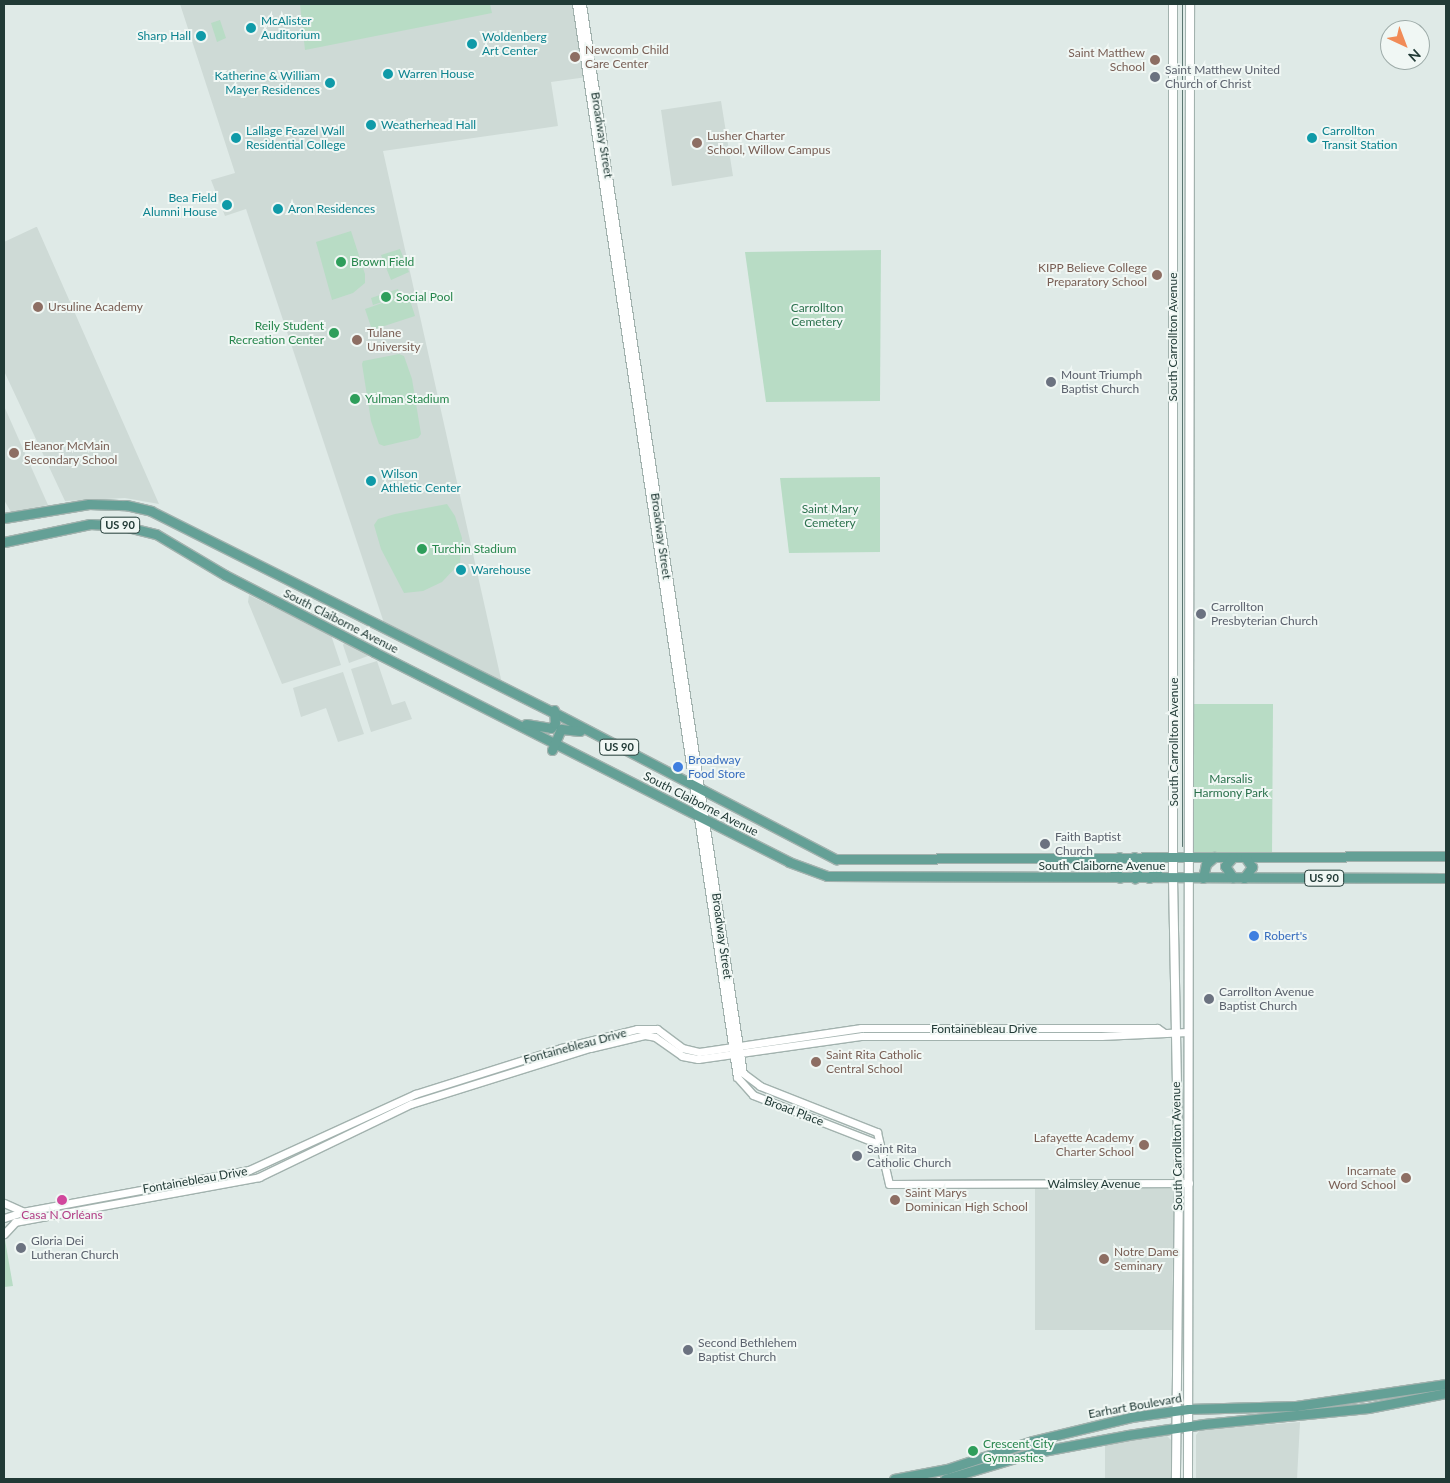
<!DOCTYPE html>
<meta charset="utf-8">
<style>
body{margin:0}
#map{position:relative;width:1450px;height:1483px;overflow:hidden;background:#dfeae7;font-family:Lato,sans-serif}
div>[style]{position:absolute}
.built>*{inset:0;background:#cedad6}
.green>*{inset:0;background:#b8dcc5}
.roads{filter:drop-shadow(1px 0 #a2b2ae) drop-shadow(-1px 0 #a2b2ae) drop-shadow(0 1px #a2b2ae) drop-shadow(0 -1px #a2b2ae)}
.tertiary>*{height:7px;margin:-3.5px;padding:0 3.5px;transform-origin:3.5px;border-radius:3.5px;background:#fff}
.secondary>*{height:8px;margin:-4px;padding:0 4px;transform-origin:4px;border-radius:4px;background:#fff}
.primary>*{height:9px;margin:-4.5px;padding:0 4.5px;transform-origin:4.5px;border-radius:4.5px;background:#64a096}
.tram>*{height:1px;margin:-0.5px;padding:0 0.5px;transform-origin:0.5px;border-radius:0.5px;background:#5b7671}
.dots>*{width:14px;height:14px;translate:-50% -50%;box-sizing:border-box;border:2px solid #f0f7f4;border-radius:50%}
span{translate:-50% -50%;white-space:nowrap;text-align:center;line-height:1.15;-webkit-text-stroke:4px #f0f7f4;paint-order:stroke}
.shield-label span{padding:1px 4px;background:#f0f7f4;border:1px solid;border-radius:4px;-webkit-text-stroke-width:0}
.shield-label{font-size:11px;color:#213a36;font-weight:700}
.culture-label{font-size:12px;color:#0d838f}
.left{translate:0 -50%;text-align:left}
.right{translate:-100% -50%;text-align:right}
.education-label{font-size:12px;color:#785e54}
.worship-label{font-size:12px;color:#5b616d}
.street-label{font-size:12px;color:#213a36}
.leisure-label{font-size:12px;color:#27864d}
.park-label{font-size:12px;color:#2b714d}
.shop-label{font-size:12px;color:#366cbe}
.hotel-label{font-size:12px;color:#b23c85}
.frame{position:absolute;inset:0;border:5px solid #213a36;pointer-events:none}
.north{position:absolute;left:1380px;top:20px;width:50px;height:50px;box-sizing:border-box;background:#f0f7f4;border:1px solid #9daba8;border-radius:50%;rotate:137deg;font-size:14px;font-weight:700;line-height:20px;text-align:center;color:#213a36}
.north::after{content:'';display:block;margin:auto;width:18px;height:22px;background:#f18b57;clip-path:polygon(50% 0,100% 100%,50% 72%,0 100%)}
</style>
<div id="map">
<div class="built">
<div style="clip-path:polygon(180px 4px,576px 4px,587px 77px,551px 82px,558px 126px,383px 151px,503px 688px,386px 629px,246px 209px,225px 216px,211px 180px,235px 173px)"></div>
<div style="clip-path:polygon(721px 101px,733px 176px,672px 186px,661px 110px)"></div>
<div style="clip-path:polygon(36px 227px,37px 227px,159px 504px,125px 498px,65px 501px,4px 371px,4px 242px)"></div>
<div style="clip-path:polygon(4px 406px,48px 505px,11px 512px,4px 500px)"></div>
<div style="clip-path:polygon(249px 595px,331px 635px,341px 665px,282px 684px,248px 602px)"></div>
<div style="clip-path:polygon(345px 642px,367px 654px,368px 656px,349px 663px,343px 645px)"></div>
<div style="clip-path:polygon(377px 661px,392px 705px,405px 701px,412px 719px,371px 732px,351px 669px)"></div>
<div style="clip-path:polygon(343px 672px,364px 734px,338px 742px,326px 708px,301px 717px,293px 688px)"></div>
<div style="clip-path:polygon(1174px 1187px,1172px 1330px,1035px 1330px,1035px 1188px)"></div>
<div style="clip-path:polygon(1300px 1422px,1297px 1479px,1196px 1478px,1196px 1435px,1200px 1430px)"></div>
<div style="clip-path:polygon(1163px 1432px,1171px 1440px,1172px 1479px,1105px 1479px,1105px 1444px)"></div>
</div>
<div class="green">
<div style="clip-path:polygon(300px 4px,490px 4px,492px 13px,305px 50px)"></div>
<div style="clip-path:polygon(220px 20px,226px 38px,217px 42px,211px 23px)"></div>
<div style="clip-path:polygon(351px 231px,365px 274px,365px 283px,353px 293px,332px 300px,316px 242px)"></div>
<div style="clip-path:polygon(400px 249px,409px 272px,391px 280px,381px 255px)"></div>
<div style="clip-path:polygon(881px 250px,880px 401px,766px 402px,745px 252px)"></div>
<div style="clip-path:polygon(398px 289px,400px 296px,373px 305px,371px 298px)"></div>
<div style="clip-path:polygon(408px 294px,415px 316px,372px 330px,365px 309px)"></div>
<div style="clip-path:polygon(399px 354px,404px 356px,412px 379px,421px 434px,418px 438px,384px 446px,379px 444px,371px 421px,362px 364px,363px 361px)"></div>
<div style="clip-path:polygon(880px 477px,880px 552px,789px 553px,780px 478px)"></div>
<div style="clip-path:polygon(447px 504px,455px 516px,462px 538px,460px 563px,442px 582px,423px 591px,404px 593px,381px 549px,374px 525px,378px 519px,395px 514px)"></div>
<div style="clip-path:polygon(1189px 704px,1273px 704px,1272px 858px,1189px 857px)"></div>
<div style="clip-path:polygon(5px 1240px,13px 1286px,4px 1287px,4px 1246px)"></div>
</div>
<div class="roads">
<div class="tertiary">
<div style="left:576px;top:4px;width:1085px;rotate:81.47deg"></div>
<div style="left:737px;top:1077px;width:24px;rotate:48deg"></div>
<div style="left:753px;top:1095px;width:135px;rotate:21.3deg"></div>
<div style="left:582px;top:4px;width:1081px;rotate:81.44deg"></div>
<div style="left:743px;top:1073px;width:21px;rotate:37deg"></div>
<div style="left:760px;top:1086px;width:126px;rotate:21.5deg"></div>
<div style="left:877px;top:1132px;width:53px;rotate:77deg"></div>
<div style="left:889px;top:1184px;width:300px;rotate:-0.2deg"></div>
<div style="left:4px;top:1203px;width:20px;rotate:24deg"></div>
<div style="left:4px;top:1218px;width:19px;rotate:-18deg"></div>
<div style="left:22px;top:1212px;width:231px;rotate:-10.5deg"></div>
<div style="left:249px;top:1170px;width:183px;rotate:-24.6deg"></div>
<div style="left:415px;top:1094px;width:153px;rotate:-17.5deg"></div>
<div style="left:561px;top:1048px;width:78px;rotate:-14deg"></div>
<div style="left:637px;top:1029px;width:20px"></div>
<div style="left:657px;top:1029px;width:31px;rotate:37deg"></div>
<div style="left:682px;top:1048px;width:17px;rotate:13deg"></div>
<div style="left:699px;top:1052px;width:164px;rotate:-8.4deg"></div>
<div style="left:861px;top:1028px;width:296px"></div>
<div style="left:1157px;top:1028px;width:7px;rotate:34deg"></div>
<div style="left:4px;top:1234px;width:16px;rotate:-47deg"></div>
<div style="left:15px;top:1222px;width:248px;rotate:-10.4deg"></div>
<div style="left:259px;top:1177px;width:169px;rotate:-25.7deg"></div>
<div style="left:411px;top:1104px;width:188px;rotate:-17.4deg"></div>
<div style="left:590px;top:1048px;width:57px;rotate:-13.3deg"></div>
<div style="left:645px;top:1035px;width:10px;rotate:11deg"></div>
<div style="left:655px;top:1037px;width:33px;rotate:35deg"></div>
<div style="left:682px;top:1056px;width:16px;rotate:11deg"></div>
<div style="left:698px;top:1059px;width:166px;rotate:-8deg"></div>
<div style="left:862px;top:1036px;width:239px"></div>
<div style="left:1101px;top:1036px;width:87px;rotate:-2.6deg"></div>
</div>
<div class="secondary">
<div style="left:1173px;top:4px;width:874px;rotate:90deg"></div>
<div style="left:1173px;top:878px;width:306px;rotate:88.9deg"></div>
<div style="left:1179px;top:1184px;width:295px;rotate:90.6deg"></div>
<div style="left:1188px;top:1479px;width:1475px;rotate:-89.92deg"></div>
</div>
<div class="primary">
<div style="left:4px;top:518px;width:86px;rotate:-9.4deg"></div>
<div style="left:89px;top:504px;width:37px;rotate:2deg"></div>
<div style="left:126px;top:505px;width:26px;rotate:13deg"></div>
<div style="left:151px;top:511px;width:452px;rotate:26.6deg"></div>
<div style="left:555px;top:713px;width:317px;rotate:27.5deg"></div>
<div style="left:836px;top:859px;width:610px;rotate:-0.28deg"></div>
<div style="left:4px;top:542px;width:88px;rotate:-11.8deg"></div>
<div style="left:90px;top:524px;width:33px;rotate:3deg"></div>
<div style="left:123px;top:526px;width:34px;rotate:14deg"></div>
<div style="left:156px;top:534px;width:80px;rotate:30.7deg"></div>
<div style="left:225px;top:575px;width:168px;rotate:27.3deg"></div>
<div style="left:374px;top:652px;width:465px;rotate:26.8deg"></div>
<div style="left:789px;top:862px;width:40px;rotate:20.2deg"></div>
<div style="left:827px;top:876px;width:619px;rotate:0.19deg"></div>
<div style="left:526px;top:724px;width:25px;rotate:9deg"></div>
<div style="left:551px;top:728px;width:6px;rotate:-51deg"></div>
<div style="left:555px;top:723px;width:13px;rotate:-94deg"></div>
<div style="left:552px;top:750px;width:23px;rotate:-67deg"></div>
<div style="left:561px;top:729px;width:19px;rotate:6deg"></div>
<div style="left:1119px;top:857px;width:13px;rotate:119deg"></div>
<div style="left:1113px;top:868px;width:12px;rotate:55deg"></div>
<div style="left:1134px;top:857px;width:9px;rotate:58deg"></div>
<div style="left:1139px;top:865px;width:14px;rotate:107deg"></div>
<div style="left:1233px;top:857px;width:12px;rotate:132deg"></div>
<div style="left:1225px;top:866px;width:14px;rotate:56deg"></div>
<div style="left:1149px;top:878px;width:14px;rotate:-45deg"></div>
<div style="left:1159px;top:868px;width:11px;rotate:-85deg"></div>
<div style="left:1203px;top:878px;width:14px;rotate:-78deg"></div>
<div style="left:1206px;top:864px;width:11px;rotate:-41deg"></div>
<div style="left:1244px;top:878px;width:14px;rotate:-54deg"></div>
<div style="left:1252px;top:867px;width:12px;rotate:-125deg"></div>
<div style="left:894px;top:1479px;width:54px;rotate:-10.7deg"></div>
<div style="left:947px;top:1469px;width:89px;rotate:-18.2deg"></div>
<div style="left:1032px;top:1441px;width:102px;rotate:-13.6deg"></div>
<div style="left:1131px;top:1417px;width:58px;rotate:-8deg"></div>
<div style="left:1188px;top:1409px;width:108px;rotate:-1.6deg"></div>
<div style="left:1296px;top:1406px;width:152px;rotate:-8.3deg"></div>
<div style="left:945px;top:1479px;width:91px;rotate:-16.6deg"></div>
<div style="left:1032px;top:1453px;width:98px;rotate:-10.6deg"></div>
<div style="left:1128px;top:1435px;width:77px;rotate:-8.2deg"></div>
<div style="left:1204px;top:1424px;width:165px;rotate:-5.6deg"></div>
<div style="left:1368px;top:1408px;width:79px;rotate:-10.9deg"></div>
</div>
</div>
<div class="tram">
<div style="left:1182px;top:4px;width:842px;rotate:90deg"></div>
</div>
<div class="dots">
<div style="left:251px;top:28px;background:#0f9aa8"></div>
<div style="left:201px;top:36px;background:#0f9aa8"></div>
<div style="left:472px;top:44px;background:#0f9aa8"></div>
<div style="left:575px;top:57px;background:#8d6e63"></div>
<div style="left:1155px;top:60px;background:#8d6e63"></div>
<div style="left:388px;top:74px;background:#0f9aa8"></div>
<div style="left:1155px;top:77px;background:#6b7280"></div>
<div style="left:330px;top:83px;background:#0f9aa8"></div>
<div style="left:371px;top:125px;background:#0f9aa8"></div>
<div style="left:236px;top:138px;background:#0f9aa8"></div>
<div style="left:1312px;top:138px;background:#0f9aa8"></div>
<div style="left:697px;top:143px;background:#8d6e63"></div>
<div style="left:227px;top:205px;background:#0f9aa8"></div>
<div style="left:278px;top:209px;background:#0f9aa8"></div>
<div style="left:341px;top:262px;background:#2e9e5b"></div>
<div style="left:1157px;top:275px;background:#8d6e63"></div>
<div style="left:386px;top:297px;background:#2e9e5b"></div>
<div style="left:38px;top:307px;background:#8d6e63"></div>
<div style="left:334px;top:333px;background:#2e9e5b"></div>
<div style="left:357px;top:340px;background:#8d6e63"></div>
<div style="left:1051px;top:382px;background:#6b7280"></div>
<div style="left:355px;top:399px;background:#2e9e5b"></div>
<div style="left:14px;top:453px;background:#8d6e63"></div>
<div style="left:371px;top:481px;background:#0f9aa8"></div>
<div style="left:422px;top:549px;background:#2e9e5b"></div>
<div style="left:461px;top:570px;background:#0f9aa8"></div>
<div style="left:1201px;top:614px;background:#6b7280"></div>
<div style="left:678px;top:767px;background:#3f7fe0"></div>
<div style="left:1045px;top:844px;background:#6b7280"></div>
<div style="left:1254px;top:936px;background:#3f7fe0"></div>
<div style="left:1209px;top:999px;background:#6b7280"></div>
<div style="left:816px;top:1062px;background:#8d6e63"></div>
<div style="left:1144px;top:1145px;background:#8d6e63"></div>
<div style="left:857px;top:1156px;background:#6b7280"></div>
<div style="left:1406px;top:1178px;background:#8d6e63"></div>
<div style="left:62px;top:1200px;background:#d1479c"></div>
<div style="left:895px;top:1200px;background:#8d6e63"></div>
<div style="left:21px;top:1248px;background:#6b7280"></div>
<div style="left:1104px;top:1259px;background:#8d6e63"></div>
<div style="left:688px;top:1350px;background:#6b7280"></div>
<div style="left:973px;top:1451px;background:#2e9e5b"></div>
</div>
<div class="shield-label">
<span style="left:120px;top:525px">US 90</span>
<span style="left:619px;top:747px">US 90</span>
<span style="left:1324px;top:878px">US 90</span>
</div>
<div class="culture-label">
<span class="left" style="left:261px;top:28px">McAlister<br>Auditorium</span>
<span class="right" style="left:191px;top:36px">Sharp Hall</span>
<span class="left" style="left:482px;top:44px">Woldenberg<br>Art Center</span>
<span class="left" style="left:398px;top:74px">Warren House</span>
<span class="right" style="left:320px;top:83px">Katherine &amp; William<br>Mayer Residences</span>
<span class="left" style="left:381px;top:125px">Weatherhead Hall</span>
<span class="left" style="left:246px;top:138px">Lallage Feazel Wall<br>Residential College</span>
<span class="left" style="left:1322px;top:138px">Carrollton<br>Transit Station</span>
<span class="right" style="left:217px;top:205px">Bea Field<br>Alumni House</span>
<span class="left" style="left:288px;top:209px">Aron Residences</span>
<span class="left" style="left:381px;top:481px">Wilson<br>Athletic Center</span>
<span class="left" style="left:471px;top:570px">Warehouse</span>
</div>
<div class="education-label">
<span class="left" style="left:585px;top:57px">Newcomb Child<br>Care Center</span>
<span class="right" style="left:1145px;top:60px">Saint Matthew<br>School</span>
<span class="left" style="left:707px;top:143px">Lusher Charter<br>School, Willow Campus</span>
<span class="right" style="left:1147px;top:275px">KIPP Believe College<br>Preparatory School</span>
<span class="left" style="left:48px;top:307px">Ursuline Academy</span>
<span class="left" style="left:367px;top:340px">Tulane<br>University</span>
<span class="left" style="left:24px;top:453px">Eleanor McMain<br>Secondary School</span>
<span class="left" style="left:826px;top:1062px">Saint Rita Catholic<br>Central School</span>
<span class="right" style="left:1134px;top:1145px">Lafayette Academy<br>Charter School</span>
<span class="right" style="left:1396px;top:1178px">Incarnate<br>Word School</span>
<span class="left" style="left:905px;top:1200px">Saint Marys<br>Dominican High School</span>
<span class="left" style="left:1114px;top:1259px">Notre Dame<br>Seminary</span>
</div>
<div class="worship-label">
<span class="left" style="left:1165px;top:77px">Saint Matthew United<br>Church of Christ</span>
<span class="left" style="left:1061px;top:382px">Mount Triumph<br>Baptist Church</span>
<span class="left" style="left:1211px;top:614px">Carrollton<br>Presbyterian Church</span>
<span class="left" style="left:1055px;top:844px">Faith Baptist<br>Church</span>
<span class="left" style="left:1219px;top:999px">Carrollton Avenue<br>Baptist Church</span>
<span class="left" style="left:867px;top:1156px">Saint Rita<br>Catholic Church</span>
<span class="left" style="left:31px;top:1248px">Gloria Dei<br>Lutheran Church</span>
<span class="left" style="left:698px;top:1350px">Second Bethlehem<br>Baptist Church</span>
</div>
<div class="street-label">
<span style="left:602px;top:135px;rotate:81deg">Broadway Street</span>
<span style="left:1173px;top:337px;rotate:-90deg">South Carrollton Avenue</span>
<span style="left:661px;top:536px;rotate:82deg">Broadway Street</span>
<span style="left:341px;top:621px;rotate:27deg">South Claiborne Avenue</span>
<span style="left:1174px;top:742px;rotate:-90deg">South Carrollton Avenue</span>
<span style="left:701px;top:804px;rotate:27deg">South Claiborne Avenue</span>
<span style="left:1102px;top:866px">South Claiborne Avenue</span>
<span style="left:722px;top:936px;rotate:82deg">Broadway Street</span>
<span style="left:984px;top:1029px">Fontainebleau Drive</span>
<span style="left:575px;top:1046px;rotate:-15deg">Fontainebleau Drive</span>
<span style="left:794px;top:1111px;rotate:21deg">Broad Place</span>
<span style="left:1177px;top:1146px;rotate:-91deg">South Carrollton Avenue</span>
<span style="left:195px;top:1180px;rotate:-10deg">Fontainebleau Drive</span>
<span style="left:1094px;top:1184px">Walmsley Avenue</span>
<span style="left:1135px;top:1406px;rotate:-10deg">Earhart Boulevard</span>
</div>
<div class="leisure-label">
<span class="left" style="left:351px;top:262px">Brown Field</span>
<span class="left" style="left:396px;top:297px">Social Pool</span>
<span class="right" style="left:324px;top:333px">Reily Student<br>Recreation Center</span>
<span class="left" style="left:365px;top:399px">Yulman Stadium</span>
<span class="left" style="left:432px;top:549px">Turchin Stadium</span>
<span class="left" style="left:983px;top:1451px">Crescent City<br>Gymnastics</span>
</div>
<div class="park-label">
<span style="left:817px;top:315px">Carrollton<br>Cemetery</span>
<span style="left:830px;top:516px">Saint Mary<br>Cemetery</span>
<span style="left:1231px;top:786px">Marsalis<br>Harmony Park</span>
</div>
<div class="shop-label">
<span class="left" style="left:688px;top:767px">Broadway<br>Food Store</span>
<span class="left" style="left:1264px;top:936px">Robert's</span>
</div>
<div class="hotel-label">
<span style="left:62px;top:1215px">Casa N Orléans</span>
</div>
<div class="frame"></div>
<div class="north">N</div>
</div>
